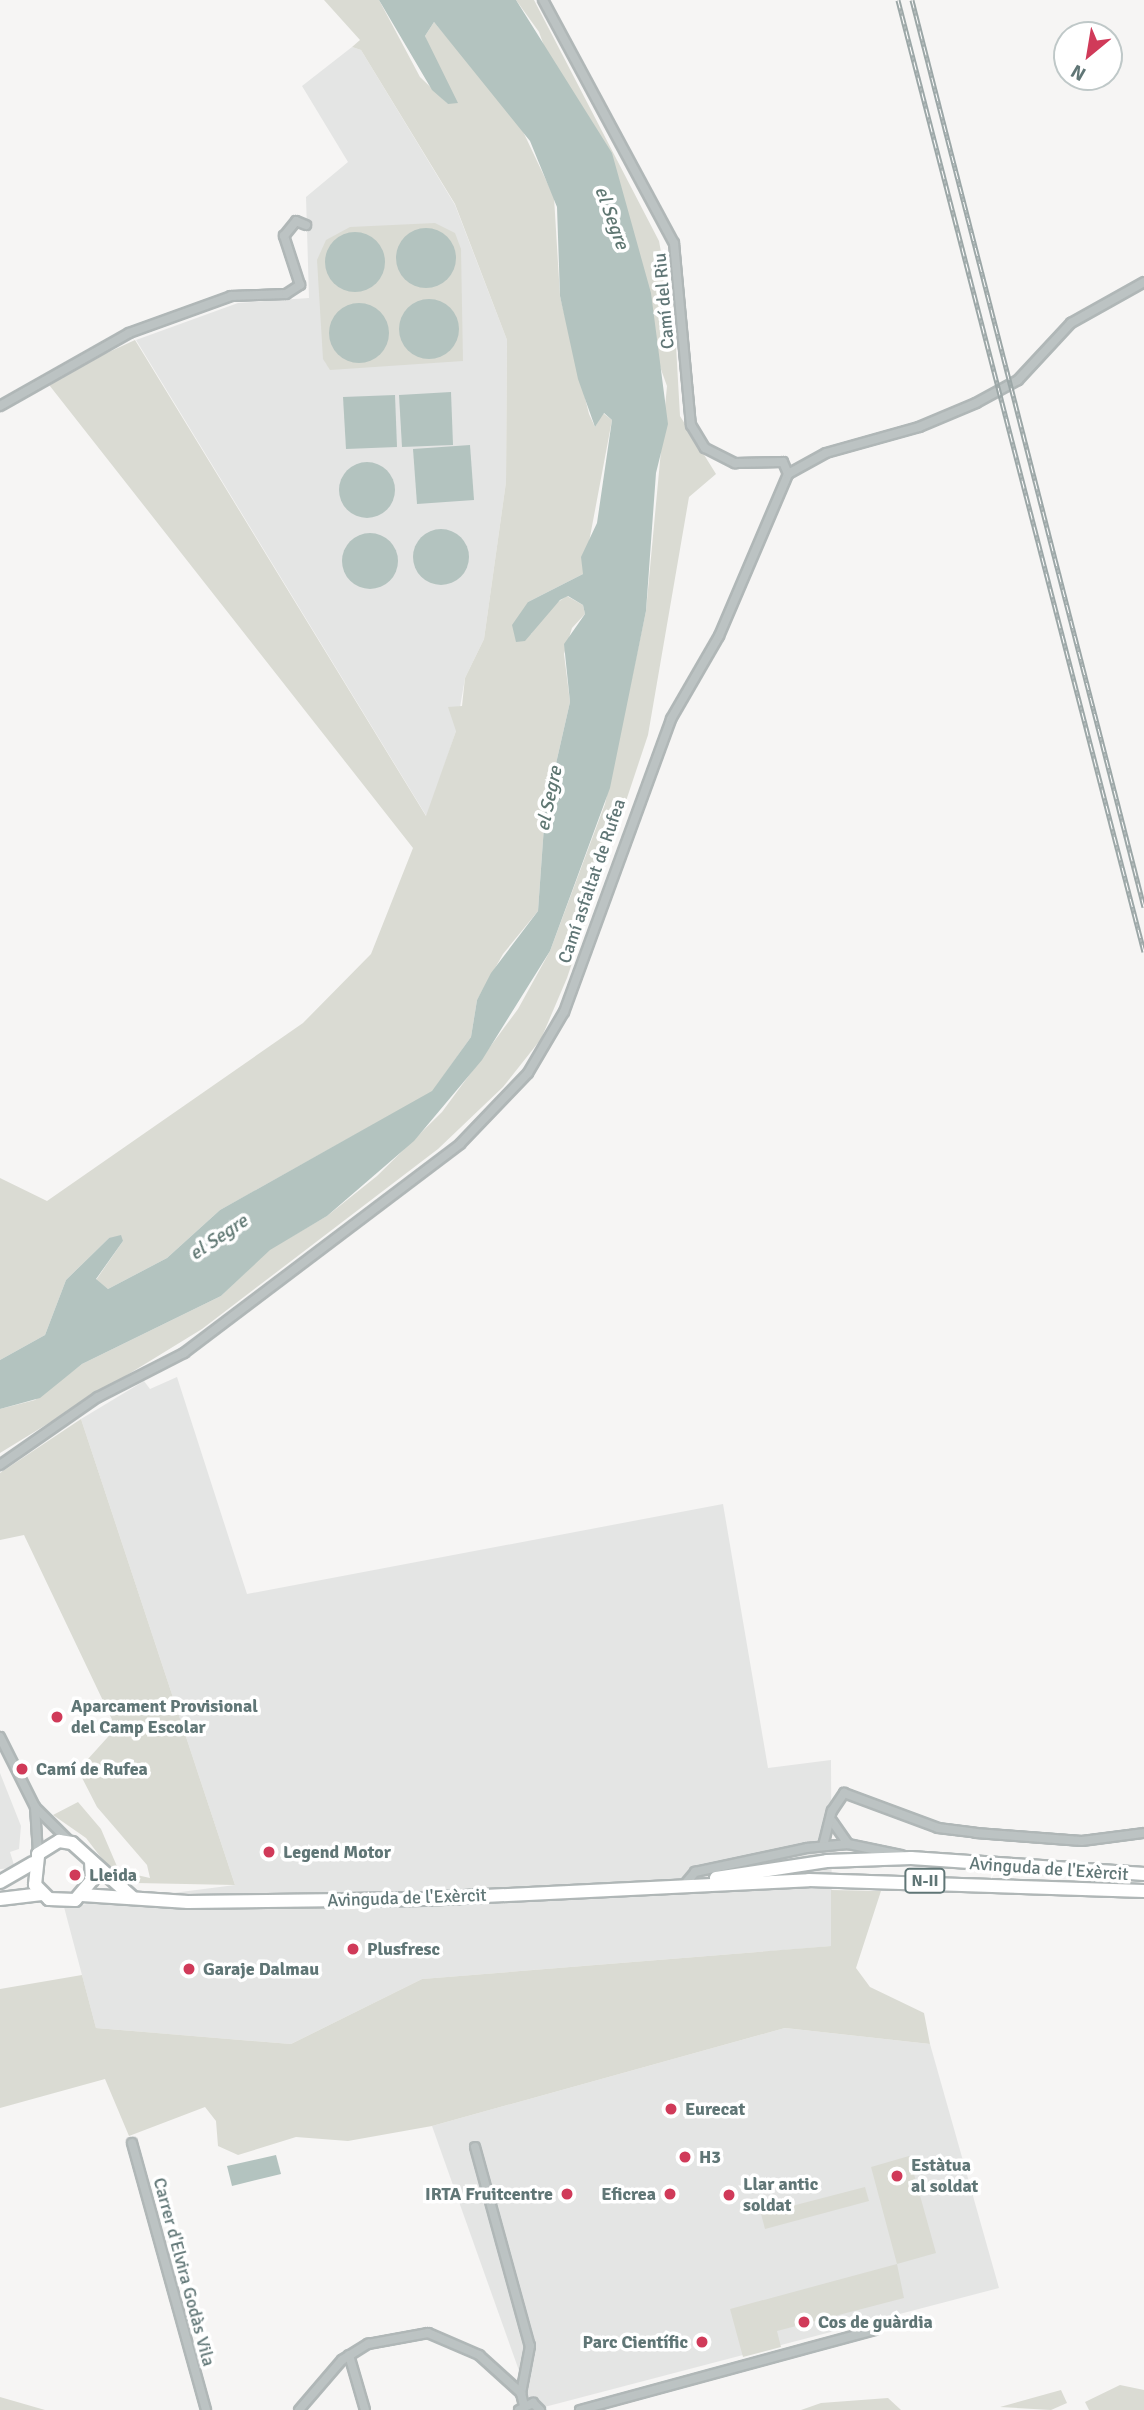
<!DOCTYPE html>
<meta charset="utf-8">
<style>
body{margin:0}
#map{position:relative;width:1144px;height:2410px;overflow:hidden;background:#f6f5f4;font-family:Signika,sans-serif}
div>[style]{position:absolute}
.built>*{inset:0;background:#e4e5e4}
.green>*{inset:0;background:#dadbd3}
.water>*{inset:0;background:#b3c3bf}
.round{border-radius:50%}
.roads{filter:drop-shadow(2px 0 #b0b7b7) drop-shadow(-2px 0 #b0b7b7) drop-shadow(0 2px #b0b7b7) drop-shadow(0 -2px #b0b7b7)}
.street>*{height:8px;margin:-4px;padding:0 4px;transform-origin:4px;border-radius:4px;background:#bcc3c3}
.primary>*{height:12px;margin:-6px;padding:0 6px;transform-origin:6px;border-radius:6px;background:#fff}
.rail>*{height:5px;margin-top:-2.5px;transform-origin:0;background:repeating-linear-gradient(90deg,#fff 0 8px,#9ca7a7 0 16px);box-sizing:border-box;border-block:2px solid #9ca7a7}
.dots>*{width:19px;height:19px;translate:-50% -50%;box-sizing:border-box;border:4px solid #fff;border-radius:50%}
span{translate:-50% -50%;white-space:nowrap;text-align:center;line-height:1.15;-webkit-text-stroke:7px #fff;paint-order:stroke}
.shield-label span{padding:2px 5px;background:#fff;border:2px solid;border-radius:5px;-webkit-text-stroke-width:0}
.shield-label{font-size:16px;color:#607676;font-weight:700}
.street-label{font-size:18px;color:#607676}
.poi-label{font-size:18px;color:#607676;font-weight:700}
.left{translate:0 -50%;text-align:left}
.right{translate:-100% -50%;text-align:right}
.water-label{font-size:19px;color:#5f7772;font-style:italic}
.north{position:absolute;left:1053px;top:21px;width:70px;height:70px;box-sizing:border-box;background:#fff;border:2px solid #bfc8c8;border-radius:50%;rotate:210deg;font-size:19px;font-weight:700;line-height:28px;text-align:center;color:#607676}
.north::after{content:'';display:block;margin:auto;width:24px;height:32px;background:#d03a59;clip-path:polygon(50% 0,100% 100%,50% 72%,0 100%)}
</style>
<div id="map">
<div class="built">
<div style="clip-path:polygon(352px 47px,361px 50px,455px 205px,507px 340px,506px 482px,484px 639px,465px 678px,456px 731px,427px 817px,136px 340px,238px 303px,309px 298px,306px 197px,348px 162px,302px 86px)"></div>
<div style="clip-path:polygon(177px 1377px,247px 1594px,723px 1504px,768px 1768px,831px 1760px,832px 1946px,422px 1979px,291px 2044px,96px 2028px,64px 1907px,235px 1885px,81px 1419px,144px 1381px,150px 1389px)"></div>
<div style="clip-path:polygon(0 1773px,21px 1826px,19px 1849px,10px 1852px,15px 1868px,0 1869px)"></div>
<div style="clip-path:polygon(785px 2028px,930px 2044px,999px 2288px,533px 2410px,432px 2126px)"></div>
</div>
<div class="green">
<div style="clip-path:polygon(324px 0,379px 0,420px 77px,448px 104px,425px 36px,434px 22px,519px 123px,554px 197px,560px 296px,589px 414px,595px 427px,603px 413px,612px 420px,583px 574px,528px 602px,531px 634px,546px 610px,567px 596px,583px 605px,585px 614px,572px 628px,564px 654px,570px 702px,545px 812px,538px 911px,503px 954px,477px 1000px,471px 1037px,432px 1092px,220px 1210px,167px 1258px,108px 1289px,96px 1280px,123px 1241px,109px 1238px,66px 1280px,45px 1335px,0 1360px,0 1178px,47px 1201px,303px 1023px,371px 954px,413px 848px,46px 381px,135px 340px,426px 816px,456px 731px,448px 707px,462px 706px,465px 678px,484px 639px,506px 482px,507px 340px,455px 204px,361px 50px,352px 47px,360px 40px)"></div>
<div style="clip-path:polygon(516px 0,534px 0,659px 241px,675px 328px,680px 416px,716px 474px,689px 497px,648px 735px,567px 978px,541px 1039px,503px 1087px,438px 1149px,202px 1329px,0 1453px,0 1409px,35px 1400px,82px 1364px,221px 1296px,270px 1249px,327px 1216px,377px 1176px,442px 1112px,518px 1009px,550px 951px,605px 804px,646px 611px,667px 386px,539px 32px)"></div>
<div style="clip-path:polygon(435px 223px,455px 233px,461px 249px,463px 361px,330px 370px,323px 359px,317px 260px,326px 240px,350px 227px)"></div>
<div style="clip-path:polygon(81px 1419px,235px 1885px,136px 1883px,106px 1864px,86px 1838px,53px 1815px,78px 1802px,101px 1829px,119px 1871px,150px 1878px,147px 1865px,97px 1807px,78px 1770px,116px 1728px,24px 1535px,0 1540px,0 1473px)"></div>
<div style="clip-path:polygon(831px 1890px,881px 1891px,856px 1968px,870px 1987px,924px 2013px,930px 2044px,785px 2028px,432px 2126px,348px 2141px,296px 2137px,238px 2155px,218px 2146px,216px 2121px,205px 2107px,129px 2136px,105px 2079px,0 2108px,0 1989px,82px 1975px,96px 2028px,291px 2044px,422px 1979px,831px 1946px)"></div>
<div style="clip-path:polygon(909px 2156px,936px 2253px,897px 2264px,904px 2298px,777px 2331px,781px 2347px,743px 2357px,730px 2309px,897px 2264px,871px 2167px)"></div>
<div style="clip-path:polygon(865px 2187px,869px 2201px,765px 2229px,761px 2214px)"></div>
<div style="clip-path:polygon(1120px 2385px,1144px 2390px,1144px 2410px,1089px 2410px,1085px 2402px)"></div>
<div style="clip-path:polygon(1061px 2390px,1067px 2403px,1051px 2410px,1000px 2407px)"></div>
<div style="clip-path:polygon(0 2397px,45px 2410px,0 2410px)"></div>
<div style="clip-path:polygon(888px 2398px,901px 2410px,801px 2410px,821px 2403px)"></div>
</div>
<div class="water">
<div style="clip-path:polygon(379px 0,516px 0,612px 153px,651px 293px,668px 424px,656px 473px,646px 611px,610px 788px,550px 951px,482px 1060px,414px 1141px,327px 1216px,270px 1250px,221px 1296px,82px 1364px,40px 1398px,0 1409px,0 1360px,45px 1335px,66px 1280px,109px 1238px,121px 1235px,123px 1241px,96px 1279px,108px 1289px,167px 1258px,220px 1210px,432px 1091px,471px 1037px,477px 1000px,491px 973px,538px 911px,545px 812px,570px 702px,564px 644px,585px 614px,583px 605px,568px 596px,560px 600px,525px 641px,516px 642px,512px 625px,528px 602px,583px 574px,581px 557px,597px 523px,612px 420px,604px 413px,595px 427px,578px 379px,560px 296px,557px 207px,530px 141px,434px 22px,425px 36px,458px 103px,448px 104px,432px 90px)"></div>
<div class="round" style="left:396px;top:228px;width:60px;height:60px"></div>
<div class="round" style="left:325px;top:232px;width:60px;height:60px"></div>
<div class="round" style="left:399px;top:299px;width:60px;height:60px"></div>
<div class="round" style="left:329px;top:303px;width:60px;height:60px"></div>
<div style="clip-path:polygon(451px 392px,453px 445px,402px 447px,399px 395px)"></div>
<div style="clip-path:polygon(395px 395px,397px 447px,346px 449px,343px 397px)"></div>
<div style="clip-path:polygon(470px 445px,474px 500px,417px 504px,413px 449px)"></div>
<div class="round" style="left:339px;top:462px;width:56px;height:56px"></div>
<div class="round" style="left:413px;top:529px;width:56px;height:56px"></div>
<div class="round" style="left:342px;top:533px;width:56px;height:56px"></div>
<div style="clip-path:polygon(276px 2155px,281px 2174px,232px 2186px,227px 2166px)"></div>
</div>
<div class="roads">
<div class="street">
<div style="left:543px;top:0;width:276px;rotate:61.7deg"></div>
<div style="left:674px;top:243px;width:183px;rotate:84.7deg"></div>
<div style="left:691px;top:425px;width:27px;rotate:59deg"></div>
<div style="left:705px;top:448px;width:34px;rotate:27deg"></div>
<div style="left:735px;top:463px;width:48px;rotate:-1.2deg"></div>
<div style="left:783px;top:462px;width:13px;rotate:67deg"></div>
<div style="left:0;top:406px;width:148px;rotate:-29.5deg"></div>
<div style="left:129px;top:333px;width:109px;rotate:-19.9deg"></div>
<div style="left:231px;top:296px;width:55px;rotate:-2.1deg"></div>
<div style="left:286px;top:294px;width:17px;rotate:-33deg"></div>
<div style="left:300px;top:285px;width:52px;rotate:-108.1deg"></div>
<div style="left:284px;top:236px;width:19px;rotate:-51deg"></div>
<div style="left:296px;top:221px;width:11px;rotate:22deg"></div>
<div style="left:0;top:1465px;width:119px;rotate:-34.8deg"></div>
<div style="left:98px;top:1397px;width:97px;rotate:-27.1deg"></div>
<div style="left:184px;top:1353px;width:346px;rotate:-37.1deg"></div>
<div style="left:460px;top:1144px;width:98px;rotate:-46.2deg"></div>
<div style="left:528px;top:1073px;width:71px;rotate:-59.5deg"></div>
<div style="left:564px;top:1012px;width:312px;rotate:-69.9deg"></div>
<div style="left:671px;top:719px;width:96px;rotate:-60deg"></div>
<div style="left:719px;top:636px;width:176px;rotate:-66.9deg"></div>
<div style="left:788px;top:474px;width:43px;rotate:-28.9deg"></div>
<div style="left:826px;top:453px;width:97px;rotate:-15.6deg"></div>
<div style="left:919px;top:427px;width:62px;rotate:-22.8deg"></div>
<div style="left:976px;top:403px;width:48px;rotate:-28.7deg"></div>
<div style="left:1018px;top:380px;width:78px;rotate:-47.1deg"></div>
<div style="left:1071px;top:323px;width:84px;rotate:-29.3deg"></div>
<div style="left:0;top:1737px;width:78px;rotate:63.4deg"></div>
<div style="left:35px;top:1807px;width:48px;rotate:45deg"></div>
<div style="left:35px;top:1807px;width:47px;rotate:86.3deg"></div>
<div style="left:832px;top:1821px;width:28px;rotate:55deg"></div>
<div style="left:823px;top:1846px;width:36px;rotate:-76deg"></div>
<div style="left:832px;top:1811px;width:22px;rotate:-56deg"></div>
<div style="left:844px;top:1793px;width:100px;rotate:20.4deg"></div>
<div style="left:938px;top:1828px;width:38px;rotate:7deg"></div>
<div style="left:976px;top:1833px;width:106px;rotate:4.3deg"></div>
<div style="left:1082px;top:1841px;width:63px;rotate:-7.4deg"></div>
<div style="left:685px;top:1884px;width:16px;rotate:-50deg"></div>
<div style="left:695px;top:1872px;width:115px;rotate:-12.1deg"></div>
<div style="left:807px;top:1848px;width:41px;rotate:-5.6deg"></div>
<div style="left:848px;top:1844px;width:54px;rotate:11.7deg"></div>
<div style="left:132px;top:2143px;width:277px;rotate:74.5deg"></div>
<div style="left:475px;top:2147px;width:206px;rotate:74.6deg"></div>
<div style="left:530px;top:2346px;width:48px;rotate:100.8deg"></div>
<div style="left:349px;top:2355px;width:57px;rotate:73.8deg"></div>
<div style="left:299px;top:2410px;width:66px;rotate:-49.3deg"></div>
<div style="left:342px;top:2360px;width:31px;rotate:-32deg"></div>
<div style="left:368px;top:2344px;width:61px;rotate:-10.4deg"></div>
<div style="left:428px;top:2333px;width:56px;rotate:23.3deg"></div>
<div style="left:479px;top:2355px;width:57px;rotate:42.1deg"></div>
<div style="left:521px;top:2393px;width:13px;rotate:77deg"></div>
<div style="left:519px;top:2410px;width:16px;rotate:-27deg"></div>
<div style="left:533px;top:2403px;width:10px;rotate:45deg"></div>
<div style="left:580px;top:2410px;width:306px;rotate:-15.2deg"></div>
</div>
<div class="primary">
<div style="left:91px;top:1861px;width:19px;rotate:87deg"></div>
<div style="left:92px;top:1880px;width:26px;rotate:130deg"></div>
<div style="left:75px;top:1900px;width:26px;rotate:-178deg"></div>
<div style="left:49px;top:1899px;width:20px;rotate:-135deg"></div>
<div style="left:35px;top:1885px;width:31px;rotate:-84deg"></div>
<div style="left:38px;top:1854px;width:25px;rotate:-32deg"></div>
<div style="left:59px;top:1841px;width:13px;rotate:9deg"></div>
<div style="left:72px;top:1843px;width:81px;rotate:42deg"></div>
<div style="left:716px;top:1878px;width:112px;rotate:-8.7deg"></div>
<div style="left:827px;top:1861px;width:84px;rotate:-2deg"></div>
<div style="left:911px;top:1858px;width:234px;rotate:3.9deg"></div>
<div style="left:0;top:1882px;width:38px;rotate:-30deg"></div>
<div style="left:82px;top:1895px;width:106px;rotate:3.8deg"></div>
<div style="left:188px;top:1902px;width:236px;rotate:-0.7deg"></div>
<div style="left:424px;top:1899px;width:385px;rotate:-2.8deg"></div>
<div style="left:809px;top:1880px;width:335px;rotate:1.9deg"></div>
<div style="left:0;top:1899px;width:42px;rotate:-6.8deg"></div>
</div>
</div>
<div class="rail">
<div style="left:898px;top:0;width:983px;rotate:75.51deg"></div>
<div style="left:912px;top:0;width:936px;rotate:75.65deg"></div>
</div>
<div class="dots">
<div style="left:57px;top:1717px;background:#d03a59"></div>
<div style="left:22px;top:1769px;background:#d03a59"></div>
<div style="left:269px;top:1852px;background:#d03a59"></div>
<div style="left:75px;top:1875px;background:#d03a59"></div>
<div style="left:353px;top:1949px;background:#d03a59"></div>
<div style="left:189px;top:1969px;background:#d03a59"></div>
<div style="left:671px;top:2109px;background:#d03a59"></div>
<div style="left:685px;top:2157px;background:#d03a59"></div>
<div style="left:897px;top:2176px;background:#d03a59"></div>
<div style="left:567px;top:2194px;background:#d03a59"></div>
<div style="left:670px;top:2194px;background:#d03a59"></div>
<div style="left:729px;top:2195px;background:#d03a59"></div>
<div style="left:804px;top:2322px;background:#d03a59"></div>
<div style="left:702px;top:2342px;background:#d03a59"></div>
</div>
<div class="shield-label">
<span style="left:925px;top:1881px">N-II</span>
</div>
<div class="street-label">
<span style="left:664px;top:301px;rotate:-95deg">Camí del Riu</span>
<span style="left:592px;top:881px;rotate:-71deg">Camí asfaltat de Rufea</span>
<span style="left:1049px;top:1869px;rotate:4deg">Avinguda de l'Exèrcit</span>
<span style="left:407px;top:1898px;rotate:-2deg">Avinguda de l'Exèrcit</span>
<span style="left:184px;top:2272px;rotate:75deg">Carrer d'Elvira Godàs Vila</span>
</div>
<div class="poi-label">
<span class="left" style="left:71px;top:1717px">Aparcament Provisional<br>del Camp Escolar</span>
<span class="left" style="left:36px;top:1769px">Camí de Rufea</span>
<span class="left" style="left:283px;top:1852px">Legend Motor</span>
<span class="left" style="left:89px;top:1875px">Lleida</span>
<span class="left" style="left:367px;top:1949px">Plusfresc</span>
<span class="left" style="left:203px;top:1969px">Garaje Dalmau</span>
<span class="left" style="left:685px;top:2109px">Eurecat</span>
<span class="left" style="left:699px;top:2157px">H3</span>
<span class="left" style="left:911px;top:2176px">Estàtua<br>al soldat</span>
<span class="left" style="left:743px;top:2195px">Llar antic<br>soldat</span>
<span class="right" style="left:553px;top:2194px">IRTA Fruitcentre</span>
<span class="right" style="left:656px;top:2194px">Eficrea</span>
<span class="left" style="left:818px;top:2322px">Cos de guàrdia</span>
<span class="right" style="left:688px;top:2342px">Parc Científic</span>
</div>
<div class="water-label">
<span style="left:611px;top:218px;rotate:70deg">el Segre</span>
<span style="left:550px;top:799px;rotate:-78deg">el Segre</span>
<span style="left:219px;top:1238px;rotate:-34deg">el Segre</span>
</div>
<div class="north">N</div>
</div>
